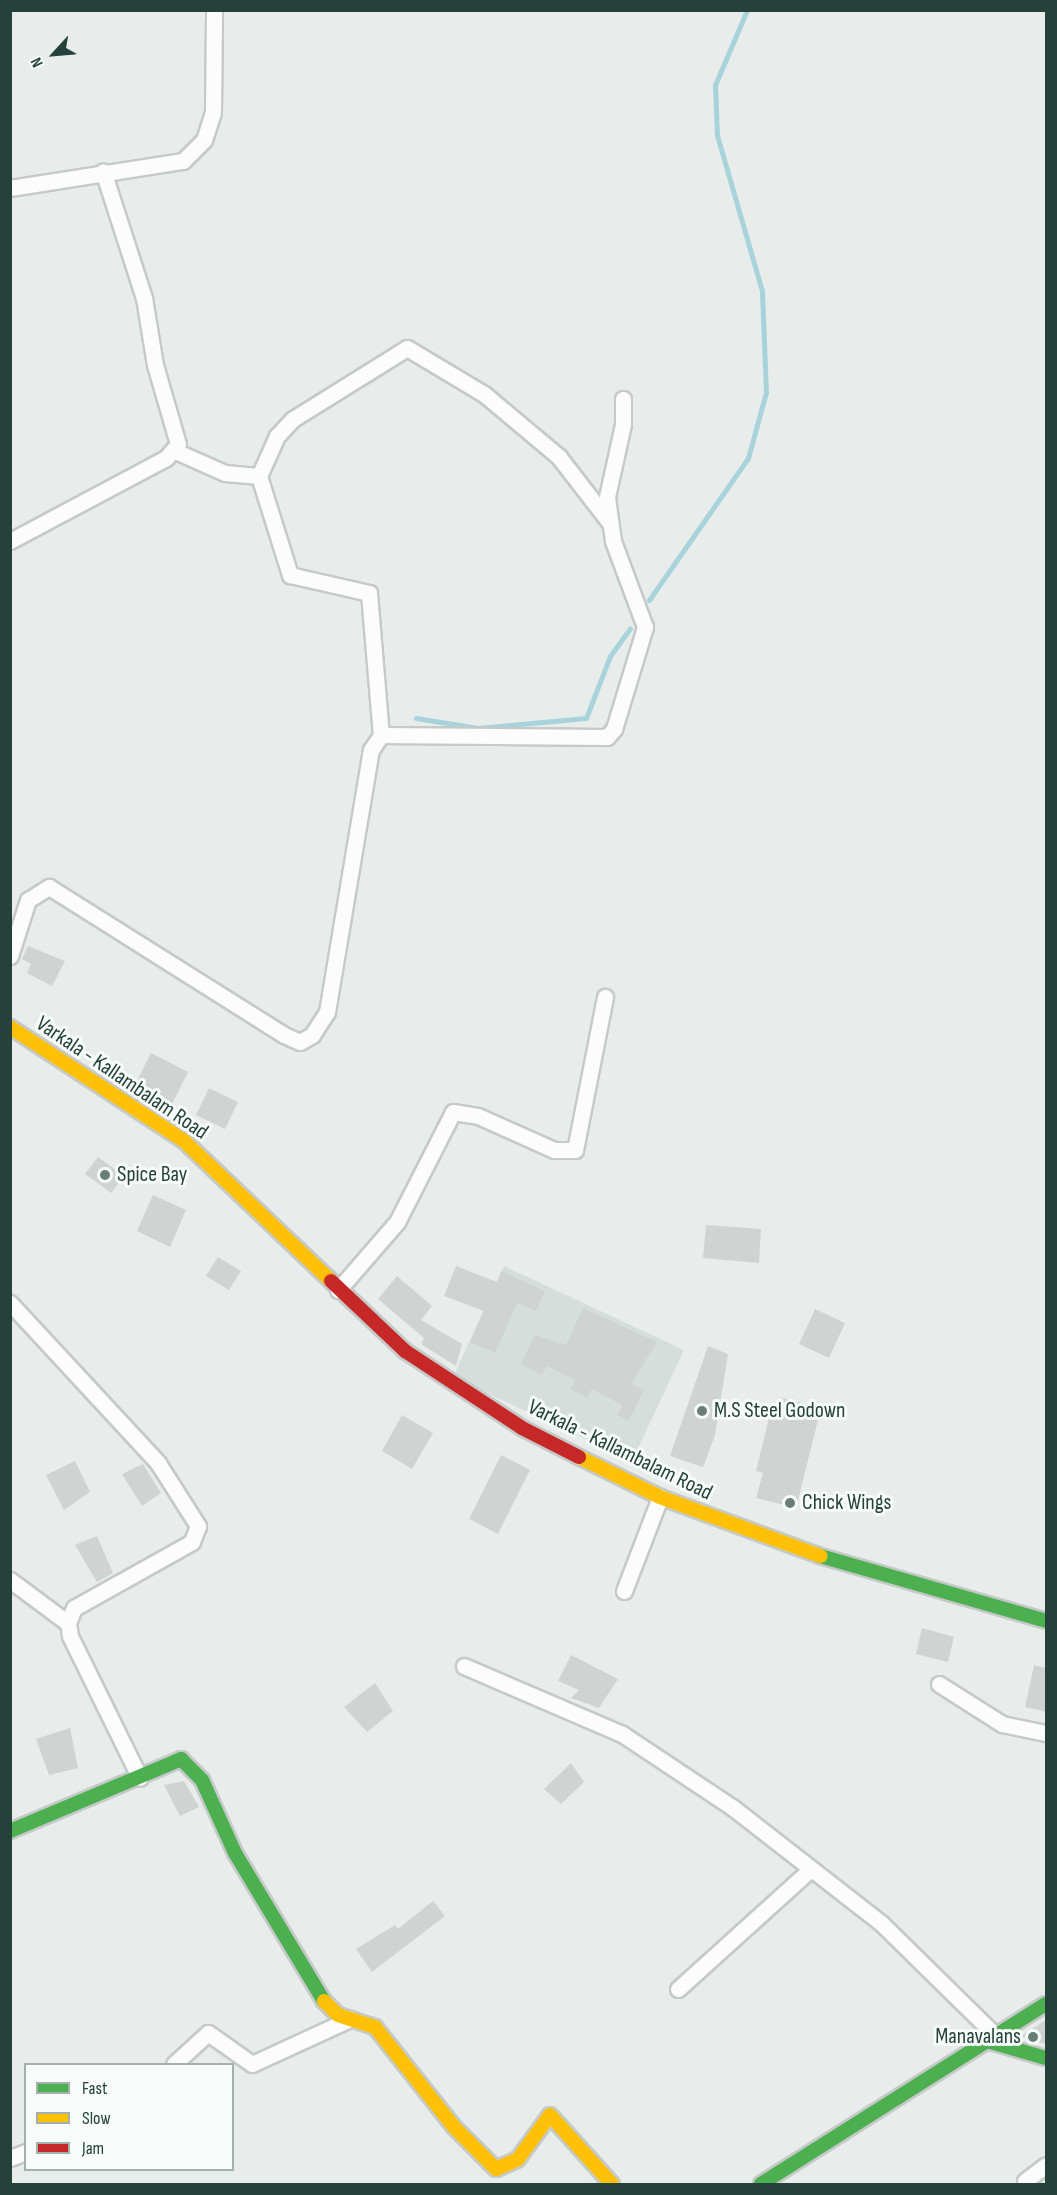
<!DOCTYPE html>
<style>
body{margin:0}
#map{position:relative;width:1057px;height:2195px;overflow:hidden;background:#e8edeb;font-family:"Sofia Sans Condensed",sans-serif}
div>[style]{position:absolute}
.built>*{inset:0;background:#d6dedb}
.stream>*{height:5px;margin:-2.5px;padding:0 2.5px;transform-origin:2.5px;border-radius:2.5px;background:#a9d3db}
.building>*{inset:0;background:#cfd4d2}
.roads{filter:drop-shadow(2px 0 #c5cac8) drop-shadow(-2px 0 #c5cac8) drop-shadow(0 2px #c5cac8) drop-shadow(0 -2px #c5cac8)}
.street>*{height:15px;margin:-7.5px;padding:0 7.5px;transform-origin:7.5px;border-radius:7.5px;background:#fcfcfc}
.fast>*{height:14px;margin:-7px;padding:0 7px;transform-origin:7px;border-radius:7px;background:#4caf50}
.slow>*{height:14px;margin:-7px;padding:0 7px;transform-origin:7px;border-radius:7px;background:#ffc107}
.jam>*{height:14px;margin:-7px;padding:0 7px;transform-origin:7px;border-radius:7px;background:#c62828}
.dots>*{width:16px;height:16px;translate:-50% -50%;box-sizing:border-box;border:3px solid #f7fbf9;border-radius:50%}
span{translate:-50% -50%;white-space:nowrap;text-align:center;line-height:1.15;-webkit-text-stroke:6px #f7fbf9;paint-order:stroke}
.street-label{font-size:22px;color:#24423a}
.poi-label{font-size:22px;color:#24423a}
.left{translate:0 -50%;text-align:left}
.right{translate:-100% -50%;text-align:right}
.frame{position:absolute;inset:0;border:12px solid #24423a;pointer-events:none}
.legend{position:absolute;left:24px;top:2063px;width:210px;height:108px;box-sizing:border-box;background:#f7fbf9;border:2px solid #a3b1ad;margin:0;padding:8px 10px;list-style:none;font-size:18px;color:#24423a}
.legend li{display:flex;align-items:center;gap:12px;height:30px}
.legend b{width:30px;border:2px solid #a3b1ad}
.north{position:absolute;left:24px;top:24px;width:60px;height:60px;-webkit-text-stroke:4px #f7fbf9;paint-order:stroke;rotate:244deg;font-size:16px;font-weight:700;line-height:24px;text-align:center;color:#24423a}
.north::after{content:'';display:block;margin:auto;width:21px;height:27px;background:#24423a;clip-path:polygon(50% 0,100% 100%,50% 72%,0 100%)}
</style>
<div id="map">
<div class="built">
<div style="clip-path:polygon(504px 1266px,684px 1350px,632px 1461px,453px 1377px)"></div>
</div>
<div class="stream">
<div style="left:649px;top:600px;width:173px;rotate:-55.1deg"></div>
<div style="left:748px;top:458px;width:68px;rotate:-74.7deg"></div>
<div style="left:766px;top:392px;width:101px;rotate:-92.3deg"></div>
<div style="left:762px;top:291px;width:162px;rotate:-106.1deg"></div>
<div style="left:717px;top:135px;width:50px;rotate:-92.3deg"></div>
<div style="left:715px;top:85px;width:82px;rotate:-66.9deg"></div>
<div style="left:416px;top:718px;width:63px;rotate:9.2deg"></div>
<div style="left:478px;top:728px;width:108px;rotate:-5.3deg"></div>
<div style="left:586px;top:718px;width:66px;rotate:-68.8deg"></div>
<div style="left:610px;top:656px;width:34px;rotate:-54deg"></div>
</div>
<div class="building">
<div style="clip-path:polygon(28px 946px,65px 961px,52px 986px,27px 973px,31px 964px,22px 959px)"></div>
<div style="clip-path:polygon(151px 1053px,188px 1072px,171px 1106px,134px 1087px)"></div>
<div style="clip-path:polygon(209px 1088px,238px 1102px,225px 1129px,196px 1115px)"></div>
<div style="clip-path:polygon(98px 1157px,124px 1176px,111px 1193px,85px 1174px)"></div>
<div style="clip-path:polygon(153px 1195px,186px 1210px,170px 1247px,137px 1231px)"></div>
<div style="clip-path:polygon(706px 1225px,761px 1229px,759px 1263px,703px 1258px)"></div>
<div style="clip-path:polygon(218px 1257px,241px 1271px,229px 1290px,206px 1276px)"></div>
<div style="clip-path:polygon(456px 1266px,497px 1282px,501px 1271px,545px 1291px,536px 1311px,517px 1303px,495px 1353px,470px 1342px,484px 1311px,444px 1296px)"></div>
<div style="clip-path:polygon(397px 1276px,432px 1306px,421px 1320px,462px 1344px,456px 1366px,421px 1344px,424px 1338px,378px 1299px)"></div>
<div style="clip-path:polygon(583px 1308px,657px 1342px,631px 1384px,644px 1390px,629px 1421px,617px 1415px,622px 1405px,592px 1389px,587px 1398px,570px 1389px,575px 1380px,547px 1366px,542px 1375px,521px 1364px,535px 1335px,566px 1345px)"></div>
<div style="clip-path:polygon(815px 1309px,845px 1323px,829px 1358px,799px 1344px)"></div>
<div style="clip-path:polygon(708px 1346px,728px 1354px,715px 1435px,703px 1467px,670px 1456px)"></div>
<div style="clip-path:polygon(783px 1398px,821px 1408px,796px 1508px,756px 1498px,763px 1473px,756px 1471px,771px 1410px,779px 1413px)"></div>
<div style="clip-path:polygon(402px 1415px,433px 1433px,412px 1469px,382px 1451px)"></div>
<div style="clip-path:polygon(501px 1455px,530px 1470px,498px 1534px,469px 1519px)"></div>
<div style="clip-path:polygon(75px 1461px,90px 1492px,64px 1510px,46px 1475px)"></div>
<div style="clip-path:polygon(143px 1464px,161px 1493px,142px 1506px,122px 1474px)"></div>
<div style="clip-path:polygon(97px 1536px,113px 1573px,97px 1582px,75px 1545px)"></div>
<div style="clip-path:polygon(922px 1628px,954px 1637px,948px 1662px,916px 1654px)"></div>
<div style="clip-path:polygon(571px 1655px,618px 1679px,599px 1708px,571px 1698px,579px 1690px,558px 1681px)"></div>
<div style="clip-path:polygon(1034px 1665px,1047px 1668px,1047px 1712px,1025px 1707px)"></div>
<div style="clip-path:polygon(375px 1683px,393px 1711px,367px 1732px,344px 1707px)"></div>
<div style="clip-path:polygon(70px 1728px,78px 1768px,49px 1775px,36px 1739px)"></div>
<div style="clip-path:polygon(571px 1763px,584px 1782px,561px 1804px,544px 1789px)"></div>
<div style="clip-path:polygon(184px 1781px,199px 1807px,180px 1816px,164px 1785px)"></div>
<div style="clip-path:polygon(433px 1901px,445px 1916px,372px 1972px,356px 1949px,395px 1925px,398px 1929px)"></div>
<div style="clip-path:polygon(1046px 2020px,1045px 2044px,1022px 2037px,1022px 2035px)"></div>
</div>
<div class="roads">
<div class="street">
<div style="left:10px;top:188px;width:175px;rotate:-8.9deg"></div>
<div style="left:183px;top:161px;width:30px;rotate:-45deg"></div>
<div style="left:204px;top:140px;width:29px;rotate:-72deg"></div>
<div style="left:213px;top:112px;width:102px;rotate:-89.4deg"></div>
<div style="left:173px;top:450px;width:57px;rotate:23.9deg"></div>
<div style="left:225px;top:473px;width:34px;rotate:5deg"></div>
<div style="left:259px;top:476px;width:44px;rotate:-65.8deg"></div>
<div style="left:277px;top:436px;width:23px;rotate:-47deg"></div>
<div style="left:293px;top:419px;width:134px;rotate:-31.9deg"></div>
<div style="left:407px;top:348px;width:90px;rotate:30.9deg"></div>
<div style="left:484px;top:394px;width:98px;rotate:40deg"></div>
<div style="left:559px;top:457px;width:83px;rotate:52.3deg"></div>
<div style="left:259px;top:476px;width:104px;rotate:72.6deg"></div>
<div style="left:290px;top:575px;width:81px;rotate:12.8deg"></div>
<div style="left:369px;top:593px;width:143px;rotate:85.2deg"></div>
<div style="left:10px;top:541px;width:177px;rotate:-28deg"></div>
<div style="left:166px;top:458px;width:18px;rotate:-49deg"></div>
<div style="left:178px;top:444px;width:82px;rotate:-106.2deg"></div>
<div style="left:155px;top:365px;width:68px;rotate:-99.3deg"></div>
<div style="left:144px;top:298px;width:133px;rotate:-107.9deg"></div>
<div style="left:10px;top:956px;width:59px;rotate:-72.2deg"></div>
<div style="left:28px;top:900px;width:25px;rotate:-32deg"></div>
<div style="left:49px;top:887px;width:278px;rotate:32.2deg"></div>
<div style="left:284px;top:1035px;width:17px;rotate:24deg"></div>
<div style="left:300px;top:1042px;width:14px;rotate:-30deg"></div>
<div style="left:312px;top:1035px;width:27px;rotate:-57deg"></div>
<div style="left:327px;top:1012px;width:266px;rotate:-80.5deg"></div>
<div style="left:371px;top:750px;width:18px;rotate:-56deg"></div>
<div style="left:381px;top:735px;width:226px;rotate:0.5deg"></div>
<div style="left:607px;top:737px;width:11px;rotate:-49deg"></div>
<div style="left:614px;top:729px;width:107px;rotate:-73.1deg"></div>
<div style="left:645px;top:627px;width:92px;rotate:-110.4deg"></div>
<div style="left:613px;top:541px;width:44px;rotate:-97.8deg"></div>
<div style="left:607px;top:497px;width:75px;rotate:-77.6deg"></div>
<div style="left:623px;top:424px;width:25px;rotate:-90deg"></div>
<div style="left:338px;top:1290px;width:90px;rotate:-49.1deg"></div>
<div style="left:397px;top:1222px;width:123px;rotate:-63deg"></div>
<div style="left:453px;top:1112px;width:25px;rotate:9deg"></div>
<div style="left:478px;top:1116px;width:83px;rotate:24.1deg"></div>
<div style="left:554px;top:1150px;width:21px"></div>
<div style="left:575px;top:1150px;width:156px;rotate:-78.9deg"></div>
<div style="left:10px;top:1303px;width:218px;rotate:47.2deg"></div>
<div style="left:158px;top:1463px;width:75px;rotate:57.6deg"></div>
<div style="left:198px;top:1526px;width:17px;rotate:111deg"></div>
<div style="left:192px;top:1542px;width:135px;rotate:150.8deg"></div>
<div style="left:74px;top:1608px;width:16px;rotate:112deg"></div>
<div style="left:68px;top:1623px;width:13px;rotate:81deg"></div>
<div style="left:70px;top:1636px;width:158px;rotate:63.8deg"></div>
<div style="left:10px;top:1580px;width:72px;rotate:36.6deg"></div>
<div style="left:624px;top:1591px;width:101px;rotate:-69deg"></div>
<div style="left:464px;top:1666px;width:172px;rotate:23.3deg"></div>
<div style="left:622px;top:1734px;width:132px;rotate:33.6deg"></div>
<div style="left:732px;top:1807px;width:189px;rotate:37.9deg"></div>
<div style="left:881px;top:1923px;width:163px;rotate:44.5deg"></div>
<div style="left:939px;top:1684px;width:75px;rotate:32.4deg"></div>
<div style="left:1002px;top:1724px;width:45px;rotate:11.6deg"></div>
<div style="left:678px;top:1989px;width:179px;rotate:-42.1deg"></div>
<div style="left:174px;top:2064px;width:46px;rotate:-42.4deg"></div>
<div style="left:208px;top:2033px;width:54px;rotate:35.2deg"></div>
<div style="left:252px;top:2064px;width:108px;rotate:-24.7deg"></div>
<div style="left:10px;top:2158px;width:17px;rotate:-21deg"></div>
<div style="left:1025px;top:2181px;width:26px;rotate:-37deg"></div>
</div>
<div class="fast">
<div style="left:820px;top:1556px;width:235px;rotate:16deg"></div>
<div style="left:10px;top:1831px;width:186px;rotate:-22.8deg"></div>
<div style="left:181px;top:1759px;width:30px;rotate:45deg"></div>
<div style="left:202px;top:1780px;width:80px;rotate:65.7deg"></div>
<div style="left:235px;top:1853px;width:173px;rotate:59deg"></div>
<div style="left:987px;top:2041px;width:61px;rotate:16.1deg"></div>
<div style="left:761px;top:2184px;width:337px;rotate:-32.3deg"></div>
</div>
<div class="slow">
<div style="left:10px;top:1027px;width:207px;rotate:33.2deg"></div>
<div style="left:183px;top:1140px;width:204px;rotate:43.6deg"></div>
<div style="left:579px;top:1457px;width:90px;rotate:26.3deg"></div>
<div style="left:660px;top:1497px;width:171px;rotate:20.2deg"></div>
<div style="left:324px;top:2001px;width:20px;rotate:45deg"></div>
<div style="left:338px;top:2015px;width:39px;rotate:18deg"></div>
<div style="left:375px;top:2027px;width:127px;rotate:51.7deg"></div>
<div style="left:454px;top:2127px;width:59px;rotate:45deg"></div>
<div style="left:496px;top:2169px;width:24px;rotate:-24deg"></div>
<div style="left:518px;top:2159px;width:54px;rotate:-54deg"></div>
<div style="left:550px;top:2115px;width:93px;rotate:48.1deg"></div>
</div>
<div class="jam">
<div style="left:331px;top:1281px;width:102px;rotate:43.4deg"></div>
<div style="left:405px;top:1351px;width:140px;rotate:33.3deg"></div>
<div style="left:522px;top:1428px;width:64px;rotate:27deg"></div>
</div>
</div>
<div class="dots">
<div style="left:105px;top:1175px;background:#697e78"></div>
<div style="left:702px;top:1411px;background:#697e78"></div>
<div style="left:790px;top:1503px;background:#697e78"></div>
<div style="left:1033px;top:2037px;background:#697e78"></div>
</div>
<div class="street-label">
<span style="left:122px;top:1078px;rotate:34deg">Varkala - Kallambalam Road</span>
<span style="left:620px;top:1450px;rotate:26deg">Varkala - Kallambalam Road</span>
</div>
<div class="poi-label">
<span class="left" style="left:117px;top:1175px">Spice Bay</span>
<span class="left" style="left:714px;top:1411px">M.S Steel Godown</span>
<span class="left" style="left:802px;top:1503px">Chick Wings</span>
<span class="right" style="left:1021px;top:2037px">Manavalans</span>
</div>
<div class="frame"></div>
<ul class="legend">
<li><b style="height:8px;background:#4caf50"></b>Fast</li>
<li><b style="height:8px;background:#ffc107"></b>Slow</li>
<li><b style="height:8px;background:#c62828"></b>Jam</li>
</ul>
<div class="north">N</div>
</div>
